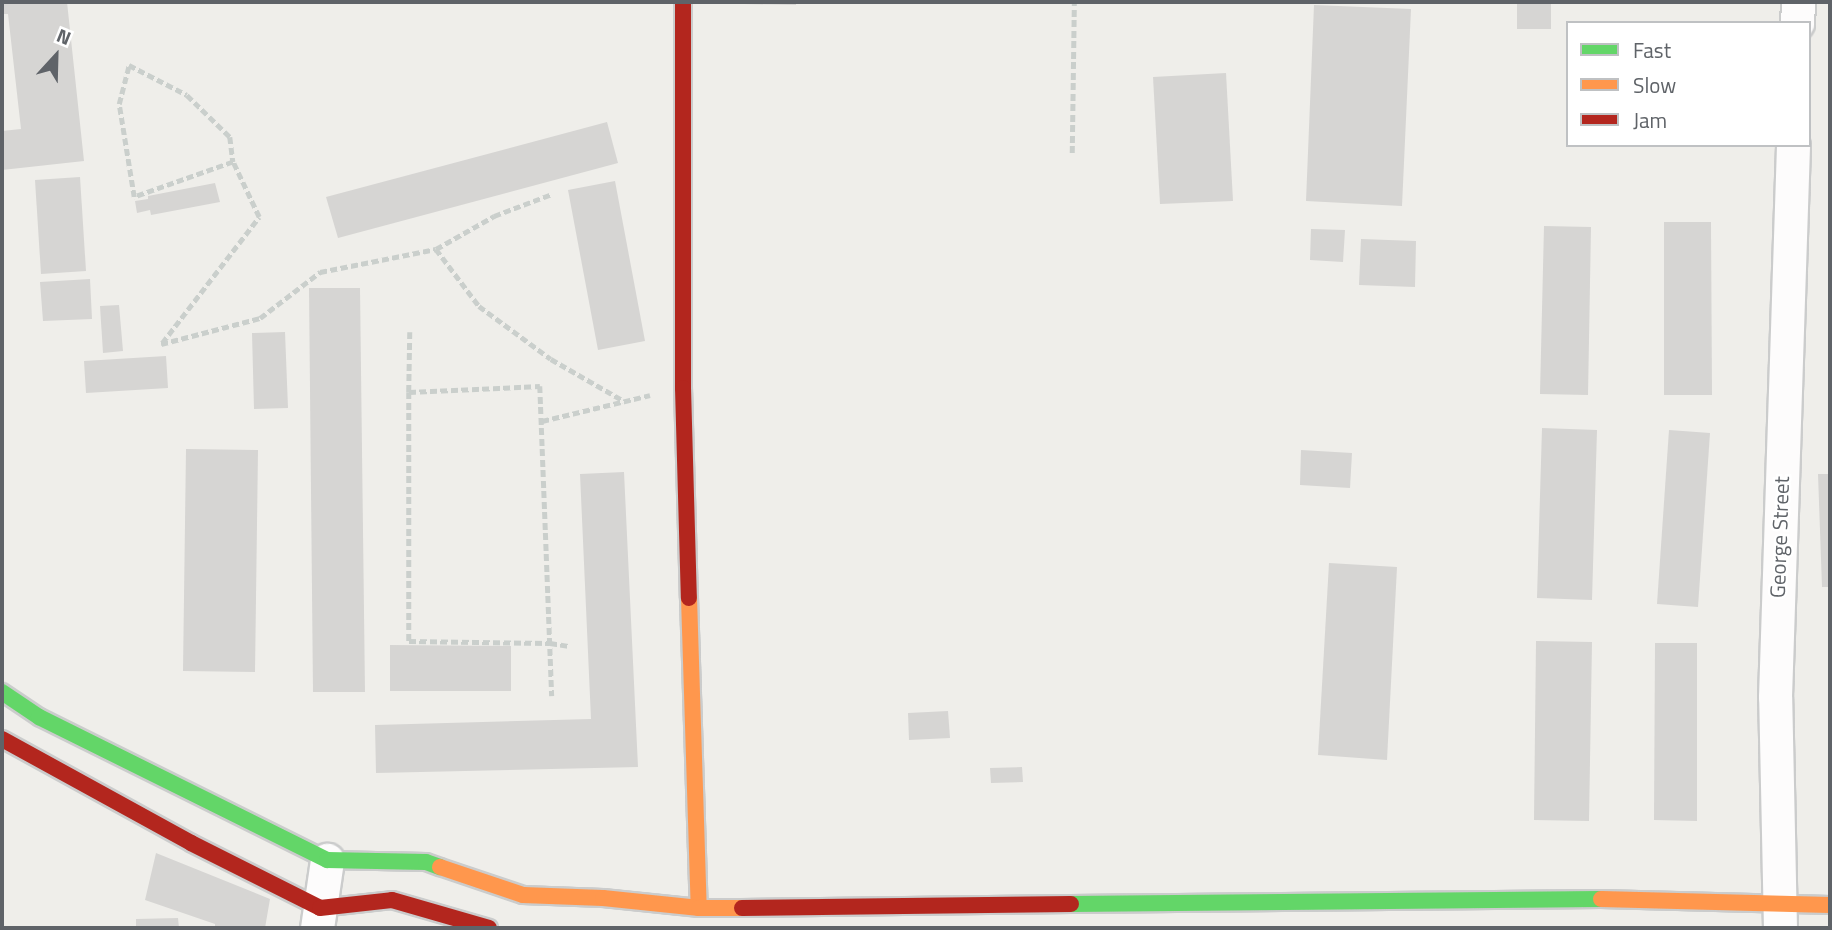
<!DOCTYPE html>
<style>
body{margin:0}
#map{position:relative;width:1832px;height:930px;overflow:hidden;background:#efeeea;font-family:"Titillium Web",sans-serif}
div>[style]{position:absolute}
.building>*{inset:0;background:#d6d5d3}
.path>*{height:4.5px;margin-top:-2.25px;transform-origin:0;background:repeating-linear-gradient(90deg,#cacfcc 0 7px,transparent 0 10.5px)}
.roads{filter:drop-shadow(2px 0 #cbcccc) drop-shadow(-2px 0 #cbcccc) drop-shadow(0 2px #cbcccc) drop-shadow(0 -2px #cbcccc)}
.street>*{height:33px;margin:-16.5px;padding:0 16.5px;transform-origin:16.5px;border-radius:16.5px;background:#fdfcfc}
.fast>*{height:16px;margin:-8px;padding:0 8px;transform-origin:8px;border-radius:8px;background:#63d668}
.slow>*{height:16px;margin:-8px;padding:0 8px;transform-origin:8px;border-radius:8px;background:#ff974d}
.jam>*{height:16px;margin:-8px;padding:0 8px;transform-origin:8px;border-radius:8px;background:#b3261e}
span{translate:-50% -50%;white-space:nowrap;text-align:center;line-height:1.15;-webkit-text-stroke:5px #fff;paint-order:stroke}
.street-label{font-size:21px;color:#5f6368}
.frame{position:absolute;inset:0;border:4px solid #5f6368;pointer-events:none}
.legend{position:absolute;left:1566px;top:21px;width:245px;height:126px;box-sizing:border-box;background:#fff;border:2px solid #bfc1c3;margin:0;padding:9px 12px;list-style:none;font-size:21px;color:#5f6368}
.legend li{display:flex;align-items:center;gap:14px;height:35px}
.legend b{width:35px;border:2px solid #bfc1c3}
.north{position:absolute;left:21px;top:21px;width:70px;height:70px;-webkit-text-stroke:5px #fff;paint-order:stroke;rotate:22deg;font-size:19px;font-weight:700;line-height:28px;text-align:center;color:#5f6368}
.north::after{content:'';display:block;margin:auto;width:24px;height:32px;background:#5f6368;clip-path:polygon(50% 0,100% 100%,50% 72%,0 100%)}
</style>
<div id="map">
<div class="building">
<div style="clip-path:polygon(2px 2px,67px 2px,84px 161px,2px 170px,2px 131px,21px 129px,8px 14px,2px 14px)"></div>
<div style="clip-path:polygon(744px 2px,796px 2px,796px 5px,744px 4px)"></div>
<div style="clip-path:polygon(1517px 2px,1551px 2px,1551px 29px,1517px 29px)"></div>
<div style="clip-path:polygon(1314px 5px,1411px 9px,1402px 206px,1306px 201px)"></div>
<div style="clip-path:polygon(1226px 73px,1233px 201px,1160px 204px,1153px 77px)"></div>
<div style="clip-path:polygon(607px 122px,618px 163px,338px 238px,326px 197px)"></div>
<div style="clip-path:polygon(80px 177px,86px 271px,41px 274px,35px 180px)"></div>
<div style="clip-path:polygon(615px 181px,645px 341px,598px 350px,568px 190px)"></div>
<div style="clip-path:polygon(215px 183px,220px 202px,151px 215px,150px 210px,137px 213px,135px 201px,148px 199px,148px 196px)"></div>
<div style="clip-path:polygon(1664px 222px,1711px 222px,1712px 395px,1664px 395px)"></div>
<div style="clip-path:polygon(1544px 226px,1591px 227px,1588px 395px,1540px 394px)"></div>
<div style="clip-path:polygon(1311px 229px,1345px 230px,1343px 262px,1310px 260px)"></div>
<div style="clip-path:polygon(1361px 239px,1416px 241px,1415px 287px,1359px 285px)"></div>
<div style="clip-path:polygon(90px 279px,92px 319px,43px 321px,40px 282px)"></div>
<div style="clip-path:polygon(309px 288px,360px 288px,365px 692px,313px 692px)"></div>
<div style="clip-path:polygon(119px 305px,123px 351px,103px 353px,100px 306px)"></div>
<div style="clip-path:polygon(285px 332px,288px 408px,254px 409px,252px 333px)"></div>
<div style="clip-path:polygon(166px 356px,168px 388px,86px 393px,84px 361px)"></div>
<div style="clip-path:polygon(1542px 428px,1597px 430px,1592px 600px,1537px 598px)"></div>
<div style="clip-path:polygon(1669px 430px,1710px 433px,1698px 607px,1657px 604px)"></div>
<div style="clip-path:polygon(186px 449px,258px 450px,255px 672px,183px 671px)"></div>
<div style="clip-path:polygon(1301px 450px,1352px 453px,1350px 488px,1300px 485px)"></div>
<div style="clip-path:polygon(624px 472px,638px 767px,376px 773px,375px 725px,591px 719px,580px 474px)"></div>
<div style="clip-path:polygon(1818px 474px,1830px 474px,1830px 587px,1822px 587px)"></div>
<div style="clip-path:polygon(1329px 563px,1397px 567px,1387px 760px,1318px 755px)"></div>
<div style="clip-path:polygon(1536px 641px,1592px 642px,1589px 821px,1534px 820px)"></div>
<div style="clip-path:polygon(1655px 643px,1697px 643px,1697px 821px,1654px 820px)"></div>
<div style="clip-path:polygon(390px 645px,511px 646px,511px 691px,390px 691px)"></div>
<div style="clip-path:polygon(948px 711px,950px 738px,909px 740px,908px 713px)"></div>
<div style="clip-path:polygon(1022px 767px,1023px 782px,991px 783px,990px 768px)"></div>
<div style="clip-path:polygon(156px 853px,270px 899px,265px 928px,215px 928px,215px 924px,145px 900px)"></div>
<div style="clip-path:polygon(178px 918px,179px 928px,136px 928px,136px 919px)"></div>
</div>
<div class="path">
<div style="left:129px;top:65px;width:65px;rotate:27.3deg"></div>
<div style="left:187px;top:95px;width:60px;rotate:44.3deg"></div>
<div style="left:230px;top:137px;width:25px;rotate:83deg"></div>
<div style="left:233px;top:162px;width:105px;rotate:160.5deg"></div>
<div style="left:134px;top:197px;width:94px;rotate:-99.2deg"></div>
<div style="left:119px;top:104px;width:40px;rotate:-75.6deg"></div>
<div style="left:1072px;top:153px;width:151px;rotate:-89.2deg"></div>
<div style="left:436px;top:249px;width:67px;rotate:-29.6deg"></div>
<div style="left:494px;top:216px;width:62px;rotate:-20.8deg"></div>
<div style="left:410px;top:332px;width:60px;rotate:91deg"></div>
<div style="left:409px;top:392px;width:131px;rotate:-2.6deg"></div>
<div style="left:540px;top:386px;width:310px;rotate:87.8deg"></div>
<div style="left:162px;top:343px;width:159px;rotate:-52.4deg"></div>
<div style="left:259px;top:217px;width:61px;rotate:-115.3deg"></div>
<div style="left:161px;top:344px;width:102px;rotate:-14.7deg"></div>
<div style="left:260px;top:318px;width:76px;rotate:-37.5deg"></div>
<div style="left:320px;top:272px;width:118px;rotate:-11.2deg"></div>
<div style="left:436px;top:249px;width:71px;rotate:53deg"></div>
<div style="left:479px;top:306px;width:89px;rotate:36.4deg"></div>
<div style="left:551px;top:359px;width:84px;rotate:29.9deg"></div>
<div style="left:409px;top:392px;width:249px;rotate:90deg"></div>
<div style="left:409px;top:641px;width:141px;rotate:0.8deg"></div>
<div style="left:550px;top:643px;width:20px;rotate:9deg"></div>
<div style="left:542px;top:421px;width:111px;rotate:-13.5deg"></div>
</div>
<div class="roads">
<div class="street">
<div style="left:1797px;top:23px;width:21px;rotate:-87deg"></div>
<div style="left:317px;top:928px;width:69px;rotate:-81.6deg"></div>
<div style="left:1780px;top:928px;width:231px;rotate:-91.2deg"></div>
<div style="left:1775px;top:697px;width:552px;rotate:-88.13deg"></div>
</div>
<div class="fast">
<div style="left:2px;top:692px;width:45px;rotate:34deg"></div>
<div style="left:39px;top:717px;width:322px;rotate:26.4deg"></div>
<div style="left:327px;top:860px;width:99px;rotate:1.2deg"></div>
<div style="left:426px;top:862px;width:15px;rotate:20deg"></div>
<div style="left:1071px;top:904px;width:530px;rotate:-0.54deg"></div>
</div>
<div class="slow">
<div style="left:689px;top:598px;width:310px;rotate:88.2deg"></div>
<div style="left:440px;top:867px;width:88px;rotate:18.6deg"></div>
<div style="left:523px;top:895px;width:80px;rotate:2.1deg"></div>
<div style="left:603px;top:898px;width:97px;rotate:5.9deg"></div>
<div style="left:699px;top:908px;width:43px"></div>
<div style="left:1601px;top:899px;width:229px;rotate:1.5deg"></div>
</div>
<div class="jam">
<div style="left:683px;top:2px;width:386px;rotate:90deg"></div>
<div style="left:683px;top:388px;width:210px;rotate:88.4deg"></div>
<div style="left:2px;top:739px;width:216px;rotate:28.8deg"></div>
<div style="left:191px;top:843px;width:144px;rotate:26.7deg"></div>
<div style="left:320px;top:908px;width:72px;rotate:-6.3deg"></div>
<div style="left:392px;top:900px;width:101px;rotate:16.1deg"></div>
<div style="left:742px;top:908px;width:329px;rotate:-0.7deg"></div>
</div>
</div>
<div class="street-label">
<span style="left:1779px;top:537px;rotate:-88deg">George Street</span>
</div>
<div class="frame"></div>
<ul class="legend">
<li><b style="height:9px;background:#63d668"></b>Fast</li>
<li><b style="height:9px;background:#ff974d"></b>Slow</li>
<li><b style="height:9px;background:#b3261e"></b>Jam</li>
</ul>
<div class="north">N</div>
</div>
